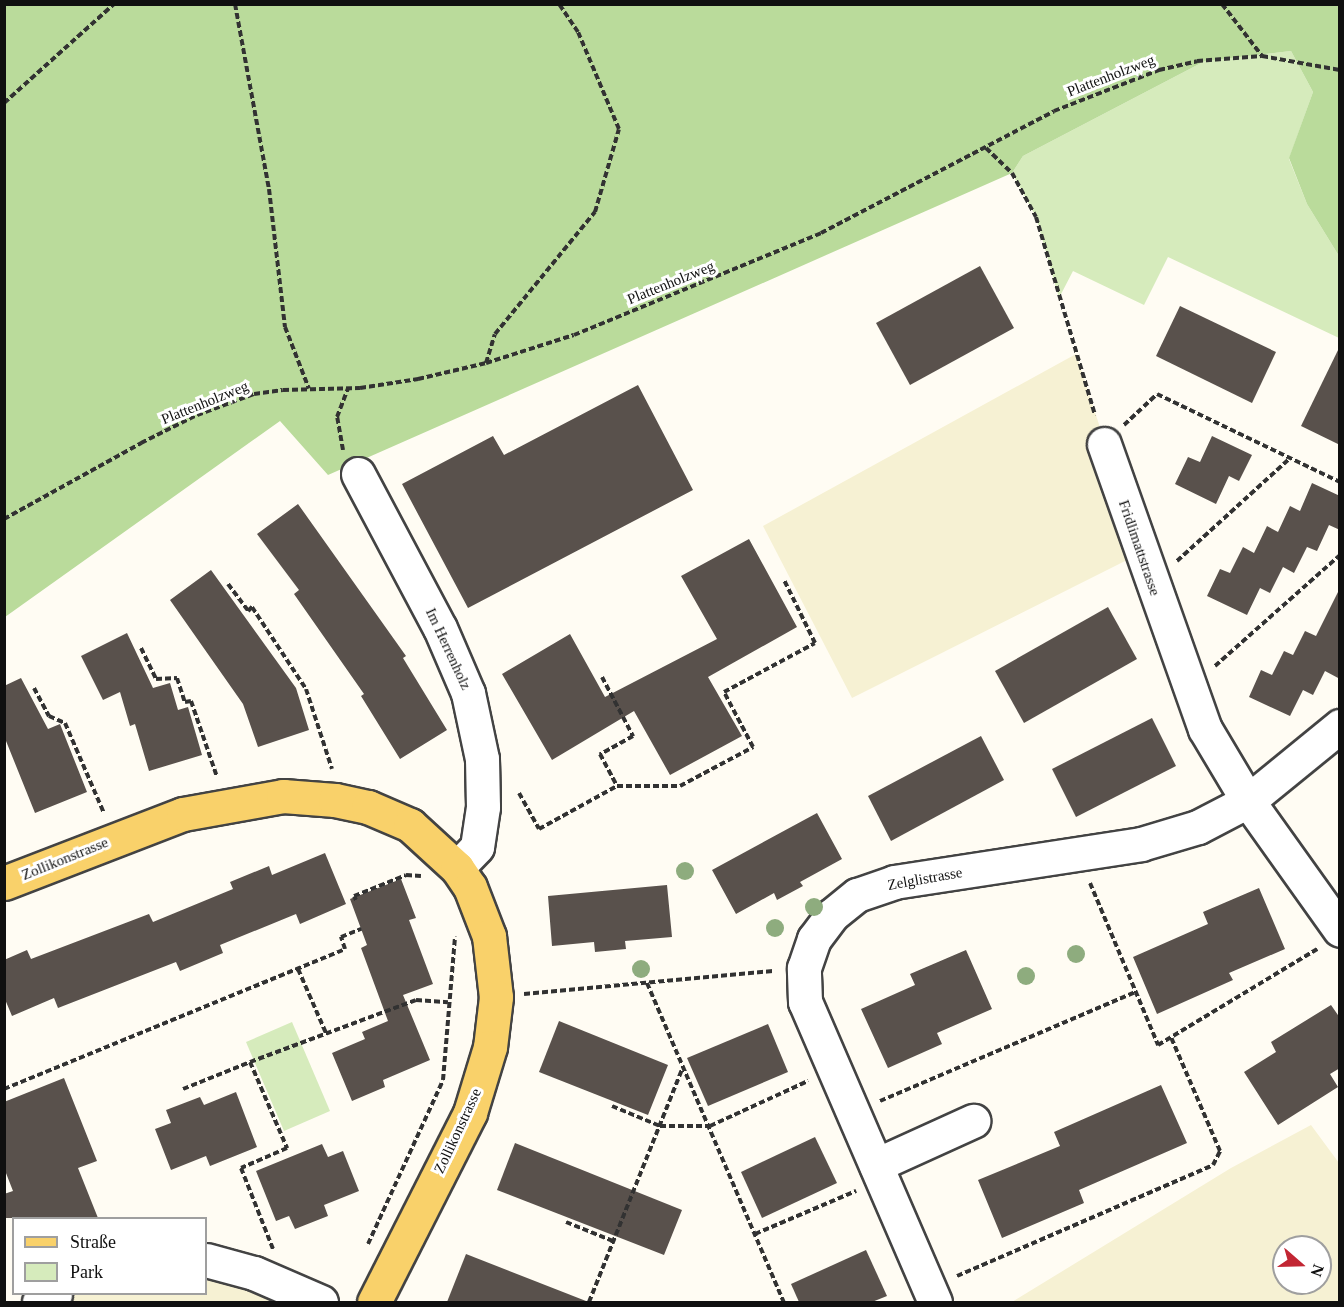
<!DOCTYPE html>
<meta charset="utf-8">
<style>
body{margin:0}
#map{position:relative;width:1344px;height:1307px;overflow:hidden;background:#fffcf3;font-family:Georgia,serif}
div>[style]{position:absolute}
.farmland>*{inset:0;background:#f6f1d3}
.green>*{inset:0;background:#d6ebbc}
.forest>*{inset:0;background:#badb9b}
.building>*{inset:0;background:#59514c}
.path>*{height:4px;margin-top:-2px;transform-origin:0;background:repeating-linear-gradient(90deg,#323232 0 6px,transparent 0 9px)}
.roads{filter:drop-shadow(2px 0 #434343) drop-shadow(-2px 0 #434343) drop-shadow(0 2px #434343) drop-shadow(0 -2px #434343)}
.minor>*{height:33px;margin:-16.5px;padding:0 16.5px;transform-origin:16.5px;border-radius:16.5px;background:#fff}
.major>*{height:33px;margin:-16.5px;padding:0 16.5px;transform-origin:16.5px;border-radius:16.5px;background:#f9d16a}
.trees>*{width:18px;height:18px;margin:-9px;border-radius:50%;background:#8eac7e}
span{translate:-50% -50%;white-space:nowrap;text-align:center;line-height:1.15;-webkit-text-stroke:6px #fff;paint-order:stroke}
.street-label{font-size:15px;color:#101010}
.frame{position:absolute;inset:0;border:6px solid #101010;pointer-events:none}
.legend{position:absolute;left:12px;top:1217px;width:195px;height:78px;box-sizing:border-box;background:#fff;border:2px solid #9f9f9f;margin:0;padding:8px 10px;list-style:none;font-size:18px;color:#101010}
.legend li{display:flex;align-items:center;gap:12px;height:30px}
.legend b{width:30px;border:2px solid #9f9f9f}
.north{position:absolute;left:1272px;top:1235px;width:60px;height:60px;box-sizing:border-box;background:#fff;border:2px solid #9f9f9f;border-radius:50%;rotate:110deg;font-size:16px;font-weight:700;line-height:24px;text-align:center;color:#101010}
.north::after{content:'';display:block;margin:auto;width:21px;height:27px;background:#c22633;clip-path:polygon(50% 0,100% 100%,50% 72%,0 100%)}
</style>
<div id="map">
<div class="farmland">
<div style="clip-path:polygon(1076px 354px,1141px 553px,852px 698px,763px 526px)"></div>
<div style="clip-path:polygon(evenodd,1311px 1125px,1339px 1163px,1339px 1302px,1012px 1302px,1231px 1168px,1311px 1125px,1284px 1247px,1320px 1247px,1320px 1283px,1284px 1283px,1284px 1247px)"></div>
<div style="clip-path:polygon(206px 1260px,321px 1302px,39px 1302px,55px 1294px,206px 1294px)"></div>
</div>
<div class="green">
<div style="clip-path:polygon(1291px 51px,1313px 92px,1289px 159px,1307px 204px,1339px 256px,1339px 338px,1168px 257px,1144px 305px,1073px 271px,1059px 298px,1036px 217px,1012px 173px,1023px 156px,1205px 61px)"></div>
<div style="clip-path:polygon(292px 1022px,330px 1111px,284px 1131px,246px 1042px)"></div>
</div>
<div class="forest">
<div style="clip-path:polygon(5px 5px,1339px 5px,1339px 256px,1307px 204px,1289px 158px,1313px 92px,1291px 51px,1205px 61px,1023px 156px,1012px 173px,328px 475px,280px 421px,5px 617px)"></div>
</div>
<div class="building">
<div style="clip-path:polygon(980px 266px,1014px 328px,910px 385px,876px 323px)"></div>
<div style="clip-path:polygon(1180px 306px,1276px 352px,1252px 403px,1156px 356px)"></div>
<div style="clip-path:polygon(1340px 346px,1340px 445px,1301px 426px)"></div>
<div style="clip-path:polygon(638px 385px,693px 490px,468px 608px,402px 484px,493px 436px,504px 455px)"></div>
<div style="clip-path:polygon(1212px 436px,1252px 455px,1239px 481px,1229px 476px,1216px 504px,1175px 484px,1188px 457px,1200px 462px)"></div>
<div style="clip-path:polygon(1312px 483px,1340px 496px,1340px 530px,1329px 525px,1317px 551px,1307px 547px,1294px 573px,1283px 567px,1270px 593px,1260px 588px,1247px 615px,1207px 596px,1220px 569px,1230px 573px,1243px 547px,1254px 553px,1267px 526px,1278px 532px,1290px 506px,1300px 511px)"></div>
<div style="clip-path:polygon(298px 504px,406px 656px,403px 658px,447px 730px,400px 759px,361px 696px,364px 694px,294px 594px,299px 590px,257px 534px)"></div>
<div style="clip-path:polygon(749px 539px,797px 627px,708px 677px,742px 736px,670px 775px,634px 711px,552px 760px,502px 674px,570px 634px,605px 697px,717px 639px,681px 576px)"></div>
<div style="clip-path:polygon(211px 570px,296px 688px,309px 730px,258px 747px,243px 704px,170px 600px)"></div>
<div style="clip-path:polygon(1340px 588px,1340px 679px,1325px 671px,1313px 695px,1303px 690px,1290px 716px,1249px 697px,1261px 670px,1272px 675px,1284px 651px,1293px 655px,1305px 631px,1316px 636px)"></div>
<div style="clip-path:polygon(1108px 607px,1137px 659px,1024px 723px,995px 671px)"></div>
<div style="clip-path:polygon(127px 633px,153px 688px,170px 683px,178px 710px,188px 707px,202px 755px,149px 771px,135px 724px,130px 726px,120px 692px,103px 700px,81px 656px)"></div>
<div style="clip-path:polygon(21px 678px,48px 729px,60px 724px,87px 792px,35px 813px,4px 736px,4px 686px)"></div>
<div style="clip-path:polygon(1152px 718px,1176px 766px,1076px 817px,1052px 769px)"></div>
<div style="clip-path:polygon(981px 736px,1004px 780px,891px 841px,868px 796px)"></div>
<div style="clip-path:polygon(817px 813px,842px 859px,800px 882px,803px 886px,777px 900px,774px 893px,736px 914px,712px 870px)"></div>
<div style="clip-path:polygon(325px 853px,346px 904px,300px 924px,296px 914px,220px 945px,223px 953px,180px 971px,176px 962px,58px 1008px,54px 998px,12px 1016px,4px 997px,4px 960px,27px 950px,31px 959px,149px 914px,153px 922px,233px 889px,230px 882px,269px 866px,272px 875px)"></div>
<div style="clip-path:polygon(401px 879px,416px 918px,409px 920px,433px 984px,403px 995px,430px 1060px,383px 1080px,385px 1087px,352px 1101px,332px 1053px,365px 1039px,362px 1032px,388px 1021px,361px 948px,367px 945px,350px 899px)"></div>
<div style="clip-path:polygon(667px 885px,672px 937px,625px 941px,626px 949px,595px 952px,594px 942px,552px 946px,548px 896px)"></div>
<div style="clip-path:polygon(1259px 888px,1285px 949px,1229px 973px,1233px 980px,1157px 1014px,1133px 957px,1208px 924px,1203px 912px)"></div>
<div style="clip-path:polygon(966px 950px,992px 1009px,937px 1033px,942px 1044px,888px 1068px,861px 1009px,915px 985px,910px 974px)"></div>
<div style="clip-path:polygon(1331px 1005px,1340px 1018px,1340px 1068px,1330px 1074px,1338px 1087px,1278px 1125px,1244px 1072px,1276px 1052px,1271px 1042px)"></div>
<div style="clip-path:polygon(559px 1021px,668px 1065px,648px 1115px,539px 1072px)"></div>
<div style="clip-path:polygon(768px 1024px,788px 1072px,708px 1106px,687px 1058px)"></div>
<div style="clip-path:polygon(64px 1078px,97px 1161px,78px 1168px,98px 1218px,4px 1218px,4px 1194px,13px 1191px,4px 1168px,4px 1102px)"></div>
<div style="clip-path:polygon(1161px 1085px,1187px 1143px,1079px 1190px,1084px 1203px,1002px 1238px,978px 1180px,1060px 1146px,1054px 1132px)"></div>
<div style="clip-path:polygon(236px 1092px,257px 1147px,210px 1166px,206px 1156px,171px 1170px,155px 1129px,171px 1123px,166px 1110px,200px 1097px,204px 1105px)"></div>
<div style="clip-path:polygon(815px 1137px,837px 1183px,762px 1218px,741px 1172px)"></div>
<div style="clip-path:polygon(515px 1143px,682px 1210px,664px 1255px,497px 1190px)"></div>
<div style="clip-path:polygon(322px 1144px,328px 1157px,343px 1151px,359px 1191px,324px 1205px,328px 1216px,295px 1229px,289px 1216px,276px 1221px,256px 1171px)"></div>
<div style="clip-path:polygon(866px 1250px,887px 1296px,872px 1302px,799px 1302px,791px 1284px)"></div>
<div style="clip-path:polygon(466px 1254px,586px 1301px,585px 1302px,447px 1302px)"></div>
</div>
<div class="path">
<div style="left:235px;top:4px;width:188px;rotate:79.6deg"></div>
<div style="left:269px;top:189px;width:139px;rotate:83.4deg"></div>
<div style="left:285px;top:327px;width:66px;rotate:68.8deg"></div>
<div style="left:1222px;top:4px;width:66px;rotate:52.4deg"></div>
<div style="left:4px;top:103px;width:148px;rotate:-42deg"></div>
<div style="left:986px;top:148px;width:36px;rotate:44deg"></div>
<div style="left:1012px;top:173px;width:50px;rotate:61.4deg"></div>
<div style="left:1036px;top:217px;width:207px;rotate:73.4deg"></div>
<div style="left:486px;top:363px;width:30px;rotate:-73deg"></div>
<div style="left:495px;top:334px;width:158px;rotate:-50.7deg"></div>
<div style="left:595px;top:212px;width:86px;rotate:-73.9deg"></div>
<div style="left:619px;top:129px;width:105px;rotate:-112.9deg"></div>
<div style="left:578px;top:32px;width:34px;rotate:-124deg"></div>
<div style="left:1124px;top:425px;width:45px;rotate:-43.2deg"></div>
<div style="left:1157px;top:394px;width:203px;rotate:25.7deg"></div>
<div style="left:343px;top:450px;width:34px;rotate:-100deg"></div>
<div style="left:337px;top:417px;width:31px;rotate:-69deg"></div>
<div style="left:4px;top:519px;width:157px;rotate:-29deg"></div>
<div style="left:141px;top:443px;width:63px;rotate:-26.6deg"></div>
<div style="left:197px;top:415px;width:61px;rotate:-20.2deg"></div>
<div style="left:254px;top:394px;width:29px;rotate:-8deg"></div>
<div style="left:283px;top:390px;width:77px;rotate:-1.5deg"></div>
<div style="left:360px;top:388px;width:59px;rotate:-8.8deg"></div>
<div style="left:418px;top:379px;width:70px;rotate:-13.2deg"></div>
<div style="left:486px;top:363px;width:92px;rotate:-17.7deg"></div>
<div style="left:574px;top:335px;width:267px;rotate:-22.4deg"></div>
<div style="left:821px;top:233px;width:263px;rotate:-27.6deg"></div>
<div style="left:1054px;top:111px;width:113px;rotate:-21.3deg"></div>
<div style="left:1159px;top:70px;width:39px;rotate:-13deg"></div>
<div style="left:1197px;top:61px;width:65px;rotate:-4.4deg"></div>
<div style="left:1262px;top:56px;width:79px;rotate:10.2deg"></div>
<div style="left:1177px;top:561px;width:153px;rotate:-42.3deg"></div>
<div style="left:228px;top:584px;width:34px;rotate:53deg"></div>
<div style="left:248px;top:611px;width:6px;rotate:-45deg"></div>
<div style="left:252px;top:607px;width:98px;rotate:56.6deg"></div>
<div style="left:306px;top:689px;width:84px;rotate:72deg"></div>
<div style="left:141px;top:648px;width:34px;rotate:64deg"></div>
<div style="left:156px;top:679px;width:21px;rotate:-3deg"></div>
<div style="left:177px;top:678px;width:25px;rotate:72deg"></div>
<div style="left:185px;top:702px;width:6px;rotate:-9deg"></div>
<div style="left:191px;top:701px;width:80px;rotate:71.1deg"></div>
<div style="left:1215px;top:666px;width:167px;rotate:-41.6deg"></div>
<div style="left:602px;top:677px;width:67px;rotate:62.3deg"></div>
<div style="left:633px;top:736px;width:38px;rotate:151deg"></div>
<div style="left:600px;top:754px;width:36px;rotate:62deg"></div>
<div style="left:34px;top:688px;width:32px;rotate:62deg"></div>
<div style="left:49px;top:716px;width:17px;rotate:24deg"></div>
<div style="left:65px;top:723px;width:98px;rotate:66.6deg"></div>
<div style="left:519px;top:793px;width:41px;rotate:60.9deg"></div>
<div style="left:539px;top:829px;width:89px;rotate:-28.9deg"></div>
<div style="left:617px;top:786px;width:63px"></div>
<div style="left:680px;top:786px;width:83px;rotate:-28.1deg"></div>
<div style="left:753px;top:747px;width:62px;rotate:-117.8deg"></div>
<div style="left:724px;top:692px;width:103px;rotate:-28.3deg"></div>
<div style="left:815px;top:643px;width:70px;rotate:-116.2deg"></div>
<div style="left:1090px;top:883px;width:176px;rotate:67.2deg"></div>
<div style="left:1158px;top:1045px;width:186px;rotate:-31.1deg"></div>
<div style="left:356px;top:900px;width:4px;rotate:-117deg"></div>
<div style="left:354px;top:896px;width:56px;rotate:-22deg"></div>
<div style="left:406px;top:875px;width:15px;rotate:4deg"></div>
<div style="left:298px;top:969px;width:70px;rotate:66.4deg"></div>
<div style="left:647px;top:983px;width:347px;rotate:66.8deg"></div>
<div style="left:524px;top:994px;width:250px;rotate:-5.3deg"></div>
<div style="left:250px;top:1062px;width:177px;rotate:-20.5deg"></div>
<div style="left:416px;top:1000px;width:32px;rotate:4deg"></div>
<div style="left:4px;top:1089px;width:369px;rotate:-22.3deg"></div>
<div style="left:345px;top:949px;width:13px;rotate:-108deg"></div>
<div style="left:341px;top:937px;width:22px;rotate:-22deg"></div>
<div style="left:183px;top:1089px;width:72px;rotate:-21.9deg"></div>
<div style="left:250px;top:1062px;width:94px;rotate:66.7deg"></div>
<div style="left:287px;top:1148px;width:50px;rotate:156.5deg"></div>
<div style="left:241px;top:1168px;width:87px;rotate:68.4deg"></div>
<div style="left:880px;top:1101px;width:278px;rotate:-23.1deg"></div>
<div style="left:612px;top:1106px;width:52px;rotate:22.6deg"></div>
<div style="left:660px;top:1126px;width:50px"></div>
<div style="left:710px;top:1126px;width:108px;rotate:-24.7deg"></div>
<div style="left:566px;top:1222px;width:51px;rotate:22deg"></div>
<div style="left:755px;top:1234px;width:110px;rotate:-23.1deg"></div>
<div style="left:368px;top:1244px;width:180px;rotate:-65.4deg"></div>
<div style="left:443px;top:1080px;width:144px;rotate:-85.2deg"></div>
<div style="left:957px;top:1276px;width:279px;rotate:-23.4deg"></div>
<div style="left:1213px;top:1165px;width:16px;rotate:-63deg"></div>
<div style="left:1220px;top:1151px;width:124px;rotate:-113.3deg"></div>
<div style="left:589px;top:1302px;width:253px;rotate:-68.2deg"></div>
</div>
<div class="roads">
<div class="minor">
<div style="left:1104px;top:444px;width:302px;rotate:70.5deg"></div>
<div style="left:1205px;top:729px;width:84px;rotate:59.2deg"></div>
<div style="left:1248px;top:801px;width:158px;rotate:54.5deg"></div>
<div style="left:358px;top:474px;width:174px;rotate:62deg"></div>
<div style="left:440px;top:628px;width:71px;rotate:66.7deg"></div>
<div style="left:468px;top:693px;width:67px;rotate:78deg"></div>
<div style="left:482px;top:759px;width:48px;rotate:88.8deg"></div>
<div style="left:483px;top:807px;width:40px;rotate:98.5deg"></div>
<div style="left:477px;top:847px;width:29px;rotate:134deg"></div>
<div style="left:876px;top:1165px;width:107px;rotate:-24.4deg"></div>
<div style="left:206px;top:1260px;width:50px;rotate:15.2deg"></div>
<div style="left:254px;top:1273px;width:73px;rotate:23.4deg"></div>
<div style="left:39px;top:1302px;width:18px;rotate:-27deg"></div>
<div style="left:935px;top:1302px;width:327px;rotate:-113.4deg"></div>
<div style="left:805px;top:1002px;width:34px;rotate:-92deg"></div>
<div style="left:804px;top:968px;width:31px;rotate:-71deg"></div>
<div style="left:814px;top:939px;width:30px;rotate:-53deg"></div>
<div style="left:832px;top:915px;width:32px;rotate:-39deg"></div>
<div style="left:857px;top:895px;width:39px;rotate:-19deg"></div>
<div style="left:894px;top:882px;width:250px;rotate:-8.7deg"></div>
<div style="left:1141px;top:844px;width:59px;rotate:-16.6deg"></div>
<div style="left:1198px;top:827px;width:56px;rotate:-27.5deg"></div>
<div style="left:1248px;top:801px;width:119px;rotate:-39.2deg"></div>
</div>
<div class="major">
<div style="left:4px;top:883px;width:192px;rotate:-21.1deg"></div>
<div style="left:183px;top:814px;width:102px;rotate:-10.2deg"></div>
<div style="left:283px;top:796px;width:52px;rotate:4.4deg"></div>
<div style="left:335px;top:800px;width:34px;rotate:12deg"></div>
<div style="left:368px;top:807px;width:46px;rotate:23.2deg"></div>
<div style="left:410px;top:825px;width:64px;rotate:42.5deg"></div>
<div style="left:457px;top:868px;width:23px;rotate:56deg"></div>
<div style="left:470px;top:887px;width:53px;rotate:68.8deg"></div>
<div style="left:489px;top:936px;width:61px;rotate:83.5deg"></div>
<div style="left:496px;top:997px;width:50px;rotate:96.8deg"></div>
<div style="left:490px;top:1047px;width:69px;rotate:106.9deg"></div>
<div style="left:470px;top:1113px;width:212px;rotate:116.9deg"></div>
</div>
</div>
<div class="trees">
<div style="left:685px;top:871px"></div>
<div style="left:814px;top:907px"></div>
<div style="left:775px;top:928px"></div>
<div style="left:1076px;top:954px"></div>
<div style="left:641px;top:969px"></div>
<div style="left:1026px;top:976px"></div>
</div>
<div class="street-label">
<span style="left:1111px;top:76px;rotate:-21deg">Plattenholzweg</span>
<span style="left:671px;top:283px;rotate:-22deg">Plattenholzweg</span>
<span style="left:205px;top:403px;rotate:-22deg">Plattenholzweg</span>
<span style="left:1139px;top:548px;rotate:71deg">Fridlimattstrasse</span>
<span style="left:448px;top:649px;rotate:65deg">Im Herrenholz</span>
<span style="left:65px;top:859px;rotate:-22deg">Zollikonstrasse</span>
<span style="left:925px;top:879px;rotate:-10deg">Zelglistrasse</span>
<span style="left:458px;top:1131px;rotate:-65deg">Zollikonstrasse</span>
</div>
<div class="frame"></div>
<ul class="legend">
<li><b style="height:8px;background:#f9d16a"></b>Straße</li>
<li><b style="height:16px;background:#d6ebbc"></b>Park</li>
</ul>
<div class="north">N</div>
</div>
